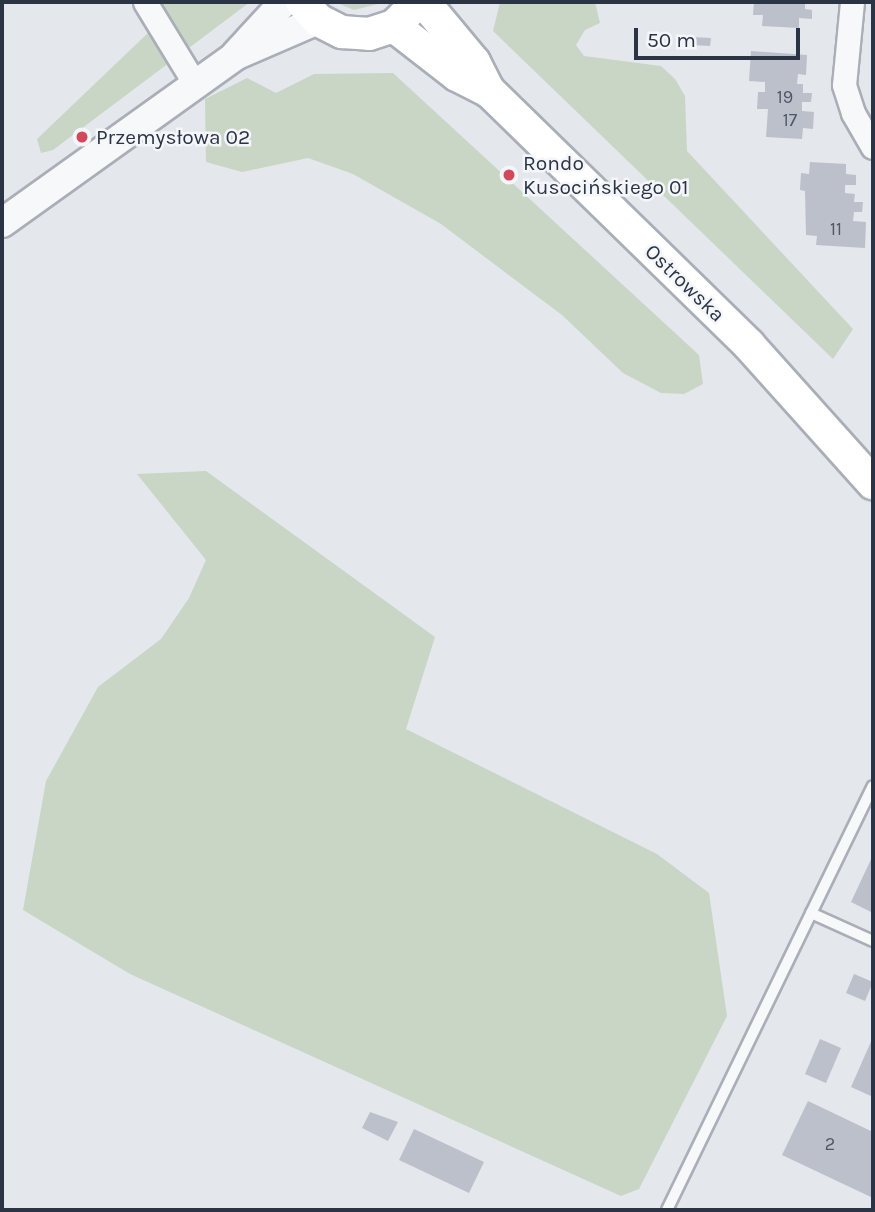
<!DOCTYPE html>
<meta charset="utf-8">
<style>
body{margin:0}
#map{position:relative;width:875px;height:1212px;overflow:hidden;background:#e4e7ec;font-family:Karla,sans-serif}
div>[style]{position:absolute}
.green>*{inset:0;background:#c9d6c5}
.building>*{inset:0;background:#bbc0ca}
.roads{filter:drop-shadow(2px 0 #a9aeb7) drop-shadow(-2px 0 #a9aeb7) drop-shadow(0 2px #a9aeb7) drop-shadow(0 -2px #a9aeb7)}
.service>*{height:10px;margin:-5px;padding:0 5px;transform-origin:5px;border-radius:5px;background:#f7f8fa}
.minor>*{height:23px;margin:-11.5px;padding:0 11.5px;transform-origin:11.5px;border-radius:11.5px;background:#f7f8fa}
.tertiary>*{height:28px;margin:-14px;padding:0 14px;transform-origin:14px;border-radius:14px;background:#f7f8fa}
.secondary>*{height:32px;margin:-16px;padding:0 16px;transform-origin:16px;border-radius:16px;background:#fff}
.dots>*{width:19px;height:19px;translate:-50% -50%;box-sizing:border-box;border:4px solid #f4f6f9;border-radius:50%}
span{translate:-50% -50%;white-space:nowrap;text-align:center;line-height:1.15;-webkit-text-stroke:5px #f4f6f9;paint-order:stroke}
.number-label{font-size:18px;color:#4f5766}
.number-label span{-webkit-text-stroke-width:0}
.poi-label{font-size:21px;color:#2b3445}
.left{translate:0 -50%;text-align:left}
.street-label{font-size:21px;color:#2b3445}
.frame{position:absolute;inset:0;border:4px solid #2b3445;pointer-events:none}
.scale{position:absolute;left:634px;top:28px;width:166px;height:32px;box-sizing:border-box;border:4px solid #2b3445;border-top:0;padding-left:9px;font-size:21px;line-height:24px;white-space:nowrap;color:#2b3445;-webkit-text-stroke:5px #f4f6f9;paint-order:stroke}
</style>
<div id="map">
<div class="green">
<div style="clip-path:polygon(131px 2px,250px 2px,53px 150px,41px 153px,37px 139px,148px 33px)"></div>
<div style="clip-path:polygon(335px 2px,386px 2px,354px 10px)"></div>
<div style="clip-path:polygon(500px 2px,595px 2px,600px 23px,585px 30px,576px 45px,584px 56px,661px 66px,675px 79px,685px 96px,687px 151px,853px 329px,833px 359px,493px 31px)"></div>
<div style="clip-path:polygon(393px 73px,699px 355px,703px 384px,684px 394px,661px 393px,623px 373px,562px 315px,441px 224px,353px 174px,308px 158px,242px 172px,206px 162px,205px 99px,247px 78px,276px 93px,314px 74px)"></div>
<div style="clip-path:polygon(206px 471px,435px 637px,406px 729px,657px 854px,709px 893px,727px 1016px,639px 1189px,621px 1196px,130px 974px,23px 910px,46px 781px,98px 687px,161px 639px,189px 598px,206px 560px,137px 474px)"></div>
</div>
<div class="building">
<div style="clip-path:polygon(754px 2px,805px 2px,805px 9px,812px 10px,812px 19px,799px 18px,799px 28px,762px 26px,763px 15px,753px 15px)"></div>
<div style="clip-path:polygon(691px 37px,711px 38px,710px 46px,691px 45px)"></div>
<div style="clip-path:polygon(751px 51px,807px 55px,806px 75px,798px 74px,797px 84px,803px 84px,803px 93px,812px 93px,811px 102px,802px 102px,802px 111px,814px 112px,813px 129px,803px 128px,802px 139px,766px 137px,768px 109px,757px 109px,758px 92px,765px 92px,765px 82px,749px 81px)"></div>
<div style="clip-path:polygon(810px 162px,846px 164px,846px 174px,856px 175px,856px 185px,845px 185px,845px 193px,855px 194px,854px 202px,863px 202px,862px 212px,854px 212px,853px 221px,866px 222px,865px 248px,816px 245px,817px 236px,806px 235px,805px 191px,800px 190px,801px 173px,809px 174px)"></div>
<div style="clip-path:polygon(873px 855px,873px 913px,851px 902px)"></div>
<div style="clip-path:polygon(854px 974px,873px 982px,865px 1001px,846px 993px)"></div>
<div style="clip-path:polygon(873px 1037px,873px 1097px,851px 1087px)"></div>
<div style="clip-path:polygon(820px 1039px,841px 1048px,826px 1083px,805px 1074px)"></div>
<div style="clip-path:polygon(808px 1101px,873px 1132px,873px 1198px,782px 1155px)"></div>
<div style="clip-path:polygon(370px 1112px,398px 1122px,388px 1141px,362px 1128px)"></div>
<div style="clip-path:polygon(414px 1129px,484px 1162px,469px 1193px,399px 1160px)"></div>
</div>
<div class="roads">
<div class="service">
<div style="left:811px;top:913px;width:68px;rotate:24.3deg"></div>
<div style="left:667px;top:1210px;width:471px;rotate:-64.1deg"></div>
</div>
<div class="minor">
<div style="left:145px;top:2px;width:96px;rotate:58.6deg"></div>
<div style="left:852px;top:2px;width:83px;rotate:95.5deg"></div>
<div style="left:844px;top:85px;width:29px;rotate:72deg"></div>
<div style="left:853px;top:113px;width:39px;rotate:60deg"></div>
</div>
<div class="tertiary">
<div style="left:236px;top:54px;width:71px;rotate:-47.3deg"></div>
<div style="left:2px;top:223px;width:287px;rotate:-35.6deg"></div>
<div style="left:235px;top:56px;width:90px;rotate:-23.4deg"></div>
</div>
<div class="secondary">
<div style="left:302px;top:2px;width:24px;rotate:48deg"></div>
<div style="left:318px;top:20px;width:27px;rotate:27deg"></div>
<div style="left:342px;top:32px;width:27px;rotate:4deg"></div>
<div style="left:369px;top:34px;width:26px;rotate:-18deg"></div>
<div style="left:394px;top:26px;width:34px;rotate:-45deg"></div>
<div style="left:424px;top:2px;width:78px;rotate:50.2deg"></div>
<div style="left:474px;top:62px;width:33px;rotate:63deg"></div>
<div style="left:489px;top:91px;width:363px;rotate:44.3deg"></div>
<div style="left:749px;top:345px;width:186px;rotate:48.1deg"></div>
<div style="left:394px;top:26px;width:80px;rotate:37.9deg"></div>
<div style="left:457px;top:75px;width:36px;rotate:27deg"></div>
</div>
</div>
<div class="dots">
<div style="left:82px;top:137px;background:#d1495b"></div>
<div style="left:509px;top:175px;background:#d1495b"></div>
</div>
<div class="number-label">
<span style="left:785px;top:97px">19</span>
<span style="left:790px;top:120px">17</span>
<span style="left:836px;top:229px">11</span>
<span style="left:830px;top:1144px">2</span>
</div>
<div class="poi-label">
<span class="left" style="left:96px;top:137px">Przemysłowa 02</span>
<span class="left" style="left:523px;top:175px">Rondo<br>Kusocińskiego 01</span>
</div>
<div class="street-label">
<span style="left:685px;top:283px;rotate:44deg">Ostrowska</span>
</div>
<div class="frame"></div>
<div class="scale">50 m</div>
</div>
